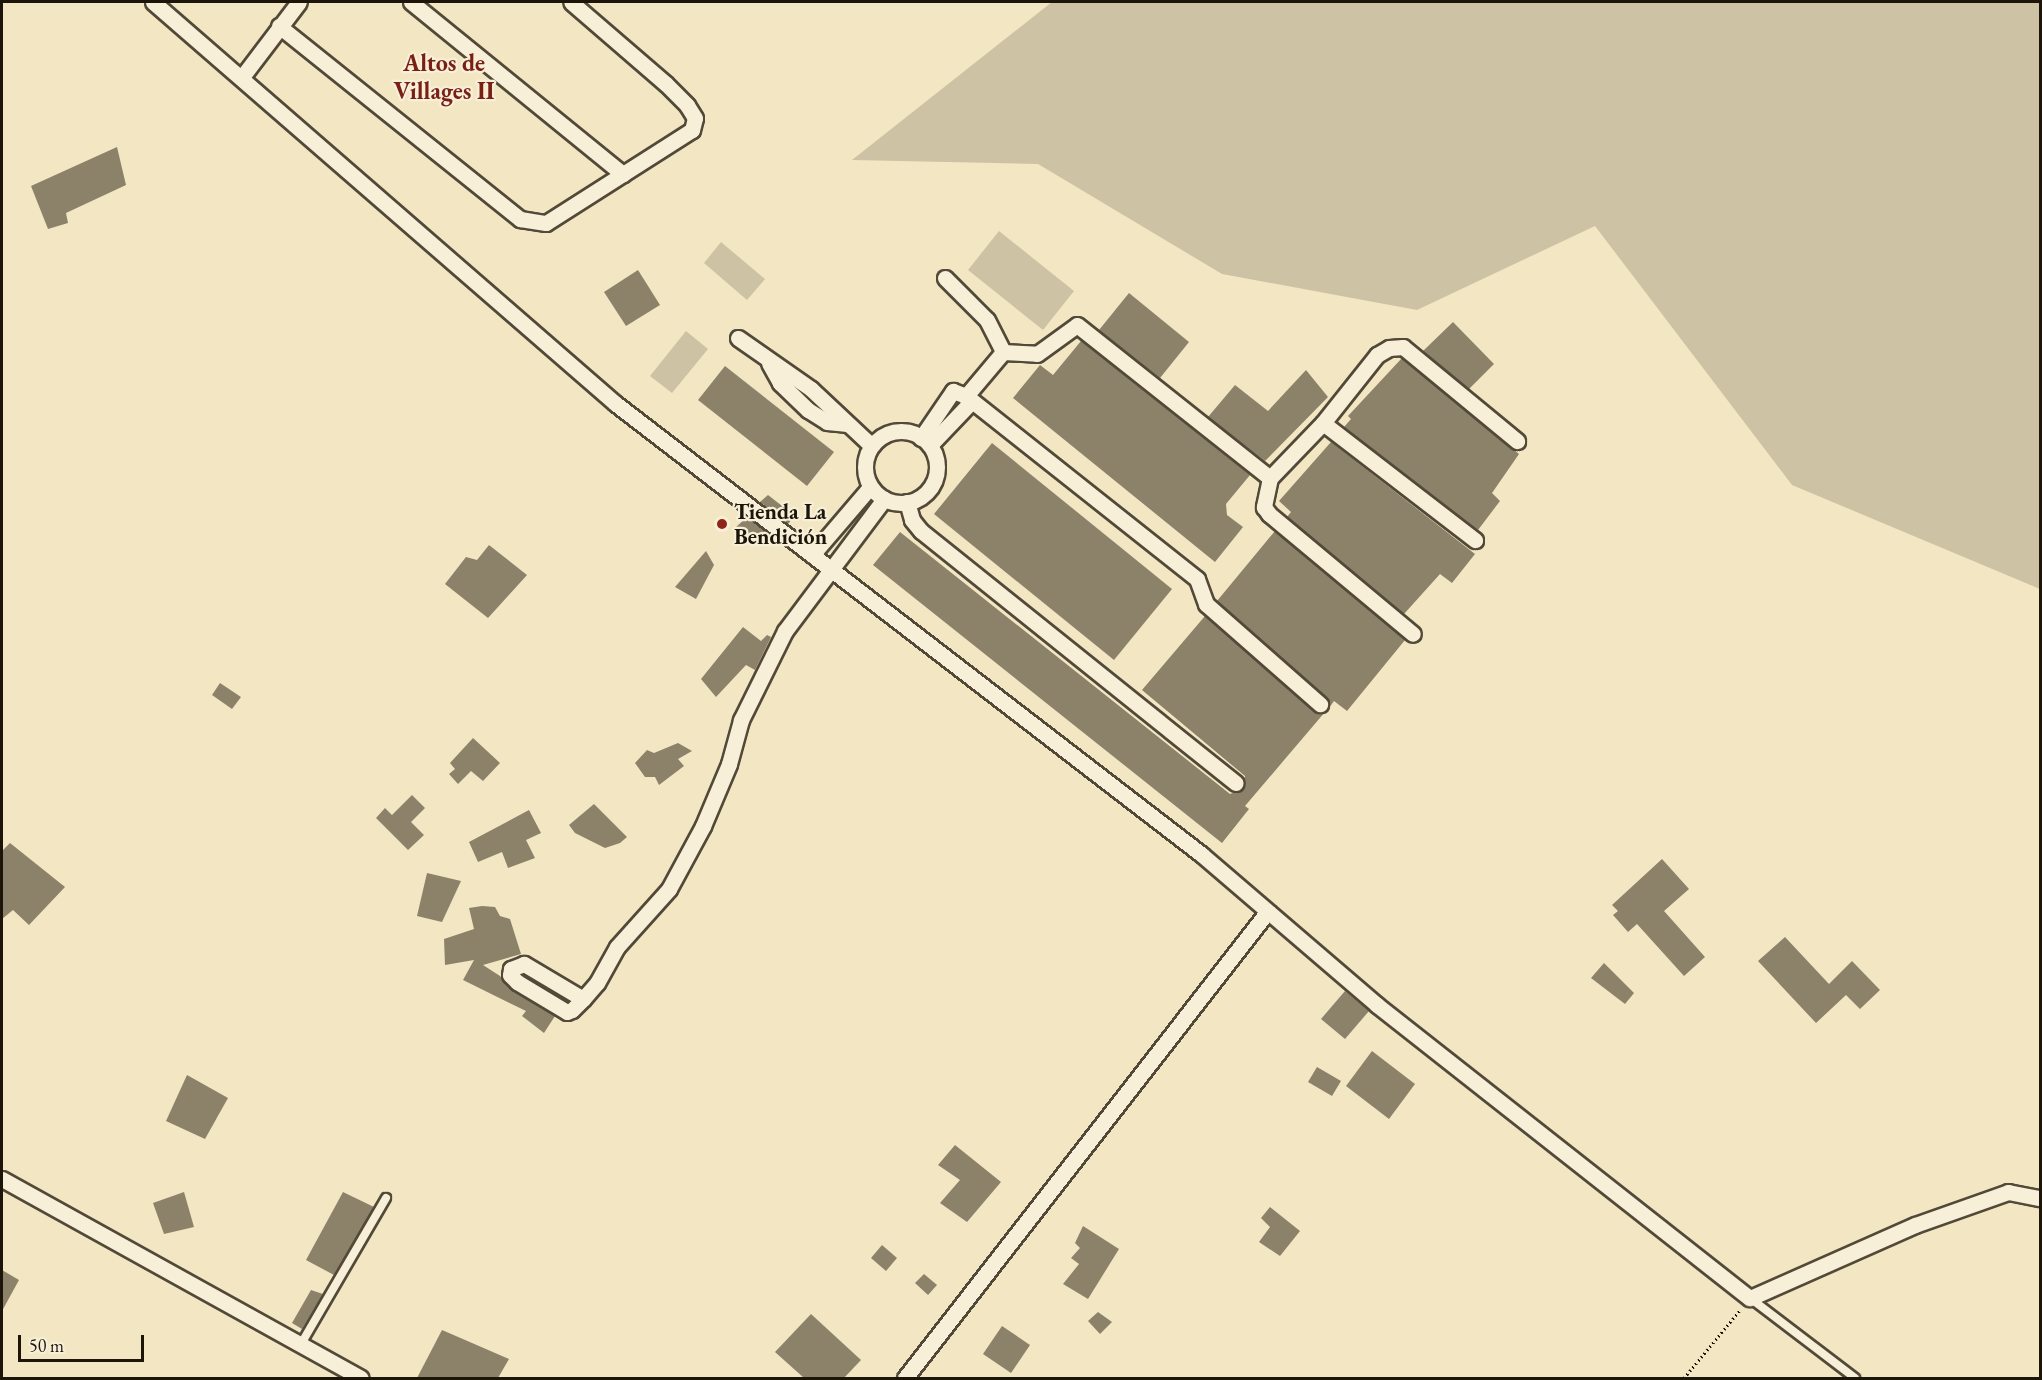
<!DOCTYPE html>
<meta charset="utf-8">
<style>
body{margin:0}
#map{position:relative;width:2042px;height:1380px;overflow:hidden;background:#f2e6c3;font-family:"EB Garamond",serif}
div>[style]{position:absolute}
.green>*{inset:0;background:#cec2a4}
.building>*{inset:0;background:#8c826a}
.path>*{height:3px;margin-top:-1.5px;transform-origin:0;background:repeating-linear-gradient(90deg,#1d150a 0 1.5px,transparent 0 4.5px)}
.roads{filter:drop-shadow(2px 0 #524938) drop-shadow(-2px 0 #524938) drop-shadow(0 2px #524938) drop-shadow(0 -2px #524938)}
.service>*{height:8px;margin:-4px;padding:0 4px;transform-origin:4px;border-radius:4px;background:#f7efd8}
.minor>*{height:15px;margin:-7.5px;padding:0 7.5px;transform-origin:7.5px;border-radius:7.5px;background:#f7efd8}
.minor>.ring{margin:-7.5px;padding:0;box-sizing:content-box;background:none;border:15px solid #f7efd8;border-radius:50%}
.dots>*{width:16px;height:16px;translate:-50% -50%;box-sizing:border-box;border:3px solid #f7efd8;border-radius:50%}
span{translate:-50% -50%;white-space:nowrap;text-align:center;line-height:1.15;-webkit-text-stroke:4.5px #f7efd8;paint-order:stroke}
.poi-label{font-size:22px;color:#1d150a;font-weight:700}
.left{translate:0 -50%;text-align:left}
.neighbourhood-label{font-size:24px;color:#7a1f14;font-weight:700}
.frame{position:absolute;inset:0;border:3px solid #1d150a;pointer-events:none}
.scale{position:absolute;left:18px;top:1335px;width:126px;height:27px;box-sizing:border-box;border:3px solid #1d150a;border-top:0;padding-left:8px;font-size:18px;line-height:21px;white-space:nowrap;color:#1d150a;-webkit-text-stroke:4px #f7efd8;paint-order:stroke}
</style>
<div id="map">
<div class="green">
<div style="clip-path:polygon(1052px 2px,2040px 2px,2040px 589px,1792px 485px,1595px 226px,1417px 310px,1222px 274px,1038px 164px,852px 160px)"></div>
<div style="clip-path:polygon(999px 231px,1074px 291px,1043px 330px,968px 270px)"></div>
<div style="clip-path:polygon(721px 242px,765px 279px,747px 300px,704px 263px)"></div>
<div style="clip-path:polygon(686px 331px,708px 349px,672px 393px,650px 376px)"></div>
</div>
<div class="building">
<div style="clip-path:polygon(117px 147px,126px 185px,66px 213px,68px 223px,48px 229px,31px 186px)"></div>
<div style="clip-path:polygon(638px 270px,660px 305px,626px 326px,604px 292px)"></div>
<div style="clip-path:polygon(1129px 293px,1189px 342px,1160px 378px,1099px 330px)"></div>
<div style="clip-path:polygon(1453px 322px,1494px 364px,1469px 389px,1423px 351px)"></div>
<div style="clip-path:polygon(1081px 341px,1250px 475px,1226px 504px,1227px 515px,1243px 527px,1215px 562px,1013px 398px,1040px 365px,1053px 375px)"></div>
<div style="clip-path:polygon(1402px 358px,1519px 454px,1492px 493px,1500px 501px,1478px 530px,1344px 427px,1351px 419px,1348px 416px)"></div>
<div style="clip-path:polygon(725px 366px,834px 452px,807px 486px,698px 400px)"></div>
<div style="clip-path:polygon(1306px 370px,1328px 397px,1265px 461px,1208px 417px,1235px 385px,1268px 411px)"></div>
<div style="clip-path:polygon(1331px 442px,1475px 554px,1452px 583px,1440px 574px,1404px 614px,1287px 517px,1291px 512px,1279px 501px)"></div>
<div style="clip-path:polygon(992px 443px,1172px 589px,1114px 660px,934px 514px)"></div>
<div style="clip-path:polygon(768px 495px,795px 516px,788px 524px,760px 502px)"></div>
<div style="clip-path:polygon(747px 517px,767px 533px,747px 542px,735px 528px)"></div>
<div style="clip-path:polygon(1275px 531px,1405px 640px,1347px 711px,1334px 701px,1329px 708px,1326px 697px,1217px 601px)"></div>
<div style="clip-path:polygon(900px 532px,1230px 794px,1243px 789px,1245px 776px,1142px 690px,1205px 616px,1314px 711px,1325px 712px,1245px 806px,1249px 809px,1222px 843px,873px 565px)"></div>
<div style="clip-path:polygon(489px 545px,527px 575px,488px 618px,445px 584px,466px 557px,477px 560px)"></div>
<div style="clip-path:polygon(706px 551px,714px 565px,696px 599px,675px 587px)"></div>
<div style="clip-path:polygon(743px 627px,761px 641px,767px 635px,771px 637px,755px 670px,746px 665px,716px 697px,701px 679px)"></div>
<div style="clip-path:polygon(220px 683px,241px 697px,232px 709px,212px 695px)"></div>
<div style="clip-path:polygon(473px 738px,500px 763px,483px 781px,471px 771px,458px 784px,449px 774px,455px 769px,450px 763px)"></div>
<div style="clip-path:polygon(678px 743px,692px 751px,678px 759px,684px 766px,659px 785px,655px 777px,645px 777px,635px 763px,647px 750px,654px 753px)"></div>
<div style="clip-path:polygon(412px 795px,425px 808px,411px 822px,424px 835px,408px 850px,376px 818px,385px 808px,392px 815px)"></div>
<div style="clip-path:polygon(594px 804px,627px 837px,620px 843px,605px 848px,575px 833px,569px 825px)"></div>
<div style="clip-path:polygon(529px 810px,541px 833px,526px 840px,535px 858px,508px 868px,502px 852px,478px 862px,469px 842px)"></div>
<div style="clip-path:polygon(10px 843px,65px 887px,29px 925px,13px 910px,2px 919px,2px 851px)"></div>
<div style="clip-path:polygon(1662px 859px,1689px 889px,1664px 911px,1705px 957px,1684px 976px,1637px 924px,1628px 932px,1613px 915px,1618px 911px,1612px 905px)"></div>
<div style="clip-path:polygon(427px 873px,461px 881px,442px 922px,417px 916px)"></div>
<div style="clip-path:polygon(482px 906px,495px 907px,500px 916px,510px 919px,521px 954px,483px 965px,500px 976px,512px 990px,555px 1016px,544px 1033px,522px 1016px,526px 1011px,463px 980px,474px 960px,445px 965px,444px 939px,474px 929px,469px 908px)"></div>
<div style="clip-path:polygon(1785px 937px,1829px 984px,1852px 961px,1880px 990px,1860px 1009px,1846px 995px,1816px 1023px,1758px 961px)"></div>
<div style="clip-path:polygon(1604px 963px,1634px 993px,1625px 1004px,1591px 978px)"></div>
<div style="clip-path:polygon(1345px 991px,1369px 1011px,1345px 1039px,1321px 1019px)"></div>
<div style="clip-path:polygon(1372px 1051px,1415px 1084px,1389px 1119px,1346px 1086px)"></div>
<div style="clip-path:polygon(1317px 1067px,1341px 1081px,1332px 1096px,1308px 1082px)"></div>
<div style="clip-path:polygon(187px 1075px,228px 1098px,205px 1139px,166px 1121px)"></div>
<div style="clip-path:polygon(955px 1145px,1001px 1182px,967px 1222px,940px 1203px,960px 1180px,938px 1165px)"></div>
<div style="clip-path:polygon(184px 1192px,194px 1227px,164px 1234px,153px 1203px)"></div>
<div style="clip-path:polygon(343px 1192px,374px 1207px,334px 1275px,306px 1260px)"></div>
<div style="clip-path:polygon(1270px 1207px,1300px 1231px,1280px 1256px,1259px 1242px,1270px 1227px,1261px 1218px)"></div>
<div style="clip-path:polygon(1083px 1226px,1119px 1249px,1088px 1299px,1063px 1284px,1079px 1264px,1071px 1258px,1080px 1248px,1075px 1243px)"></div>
<div style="clip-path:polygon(882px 1245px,897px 1258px,886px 1271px,871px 1258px)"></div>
<div style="clip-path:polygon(2px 1270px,19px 1280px,2px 1311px)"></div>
<div style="clip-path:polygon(924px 1274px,937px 1285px,928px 1295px,915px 1283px)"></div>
<div style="clip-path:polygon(311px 1290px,323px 1294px,302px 1329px,292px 1323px)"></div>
<div style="clip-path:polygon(1098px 1312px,1112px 1322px,1100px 1334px,1088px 1321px)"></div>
<div style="clip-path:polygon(811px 1314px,861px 1360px,844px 1378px,804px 1378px,775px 1352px)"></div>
<div style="clip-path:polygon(1002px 1326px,1030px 1345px,1011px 1373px,983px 1354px)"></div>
<div style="clip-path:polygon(442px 1330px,509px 1359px,498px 1378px,417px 1378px)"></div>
</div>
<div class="path">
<div style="left:1684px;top:1378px;width:88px;rotate:-50.5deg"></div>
</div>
<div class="roads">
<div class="service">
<div style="left:1750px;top:1298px;width:132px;rotate:37.3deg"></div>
<div style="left:301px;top:1344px;width:169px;rotate:-59.8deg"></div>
</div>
<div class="minor">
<div style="left:153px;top:2px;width:613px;rotate:40.97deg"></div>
<div style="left:616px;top:404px;width:738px;rotate:37.57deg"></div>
<div style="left:1201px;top:854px;width:232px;rotate:40.6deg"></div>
<div style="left:1377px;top:1005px;width:474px;rotate:38.2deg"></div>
<div style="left:1750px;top:1298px;width:180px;rotate:-23.9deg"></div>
<div style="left:1915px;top:1225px;width:99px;rotate:-19.5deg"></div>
<div style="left:2008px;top:1192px;width:33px;rotate:11deg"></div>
<div style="left:411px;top:2px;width:273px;rotate:39.1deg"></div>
<div style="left:279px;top:26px;width:309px;rotate:38.7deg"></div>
<div style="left:520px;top:219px;width:26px;rotate:9deg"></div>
<div style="left:546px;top:223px;width:173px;rotate:-32.5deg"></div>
<div style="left:692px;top:130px;width:12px;rotate:-76deg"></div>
<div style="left:695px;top:118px;width:15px;rotate:-122deg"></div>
<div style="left:687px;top:105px;width:30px;rotate:-135deg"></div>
<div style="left:666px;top:84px;width:125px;rotate:-139.2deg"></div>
<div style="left:242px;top:77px;width:94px;rotate:-52.8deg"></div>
<div style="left:945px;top:278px;width:59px;rotate:45deg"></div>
<div style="left:987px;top:320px;width:36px;rotate:63deg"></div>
<div style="left:738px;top:338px;width:89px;rotate:34.9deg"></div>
<div style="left:811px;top:389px;width:83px;rotate:43.1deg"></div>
<div style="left:769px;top:363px;width:23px;rotate:61deg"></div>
<div style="left:780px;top:383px;width:39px;rotate:44deg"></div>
<div style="left:808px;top:410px;width:22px;rotate:32deg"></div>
<div style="left:827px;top:422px;width:18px;rotate:6deg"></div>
<div style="left:966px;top:396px;width:57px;rotate:-49.9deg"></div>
<div style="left:1003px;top:352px;width:34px;rotate:3deg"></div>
<div style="left:1037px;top:354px;width:49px;rotate:-35.9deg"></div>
<div style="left:1077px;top:325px;width:246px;rotate:38.4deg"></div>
<div style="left:1270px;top:478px;width:76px;rotate:-46.1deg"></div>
<div style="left:1323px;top:423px;width:87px;rotate:-51.5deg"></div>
<div style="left:1377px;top:355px;width:14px;rotate:-30deg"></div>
<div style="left:1389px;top:348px;width:14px;rotate:-4deg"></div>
<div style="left:1403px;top:347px;width:148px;rotate:39.5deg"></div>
<div style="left:1323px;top:423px;width:192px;rotate:37.6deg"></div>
<div class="ring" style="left:865px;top:431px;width:57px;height:57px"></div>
<div style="left:921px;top:438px;width:57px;rotate:-55.8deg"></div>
<div style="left:953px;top:391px;width:14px;rotate:21deg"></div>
<div style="left:966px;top:396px;width:295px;rotate:38.4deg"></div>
<div style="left:1197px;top:579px;width:27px;rotate:70deg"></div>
<div style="left:1206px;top:604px;width:152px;rotate:41.3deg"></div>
<div style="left:930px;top:445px;width:57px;rotate:-46.4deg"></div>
<div style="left:969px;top:404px;width:9px;rotate:-111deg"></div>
<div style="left:1270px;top:478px;width:30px;rotate:102deg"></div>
<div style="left:1264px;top:507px;width:9px;rotate:54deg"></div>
<div style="left:1269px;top:514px;width:187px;rotate:39.8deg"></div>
<div style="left:907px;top:502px;width:19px;rotate:74deg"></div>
<div style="left:912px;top:520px;width:14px;rotate:51deg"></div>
<div style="left:921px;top:531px;width:403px;rotate:38.7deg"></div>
<div style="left:812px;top:555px;width:89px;rotate:-49.5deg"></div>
<div style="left:583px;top:999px;width:69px;rotate:-149.3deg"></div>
<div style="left:524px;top:964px;width:14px;rotate:159deg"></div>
<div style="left:511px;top:969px;width:6px;rotate:99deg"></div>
<div style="left:510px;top:975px;width:10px;rotate:45deg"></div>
<div style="left:517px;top:982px;width:58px;rotate:31deg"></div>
<div style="left:567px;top:1012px;width:5px;rotate:-22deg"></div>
<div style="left:572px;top:1010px;width:16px;rotate:-45deg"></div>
<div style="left:583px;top:999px;width:21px;rotate:-49deg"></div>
<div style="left:597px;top:983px;width:41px;rotate:-60.9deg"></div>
<div style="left:617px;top:947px;width:78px;rotate:-48.1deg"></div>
<div style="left:669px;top:889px;width:72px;rotate:-61.6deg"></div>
<div style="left:703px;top:826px;width:67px;rotate:-67.2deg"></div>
<div style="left:729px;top:764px;width:46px;rotate:-74.7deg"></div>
<div style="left:741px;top:720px;width:99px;rotate:-63.7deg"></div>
<div style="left:785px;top:631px;width:165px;rotate:-53.1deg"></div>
<div style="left:2px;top:1179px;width:410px;rotate:29deg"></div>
<div style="left:905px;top:1378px;width:591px;rotate:-52.14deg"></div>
</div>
</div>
<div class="dots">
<div style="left:722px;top:524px;background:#8f2418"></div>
</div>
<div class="poi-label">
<span class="left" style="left:734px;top:524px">Tienda La<br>Bendición</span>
</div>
<div class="neighbourhood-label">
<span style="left:444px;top:77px">Altos de<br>Villages II</span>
</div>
<div class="frame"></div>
<div class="scale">50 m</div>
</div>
